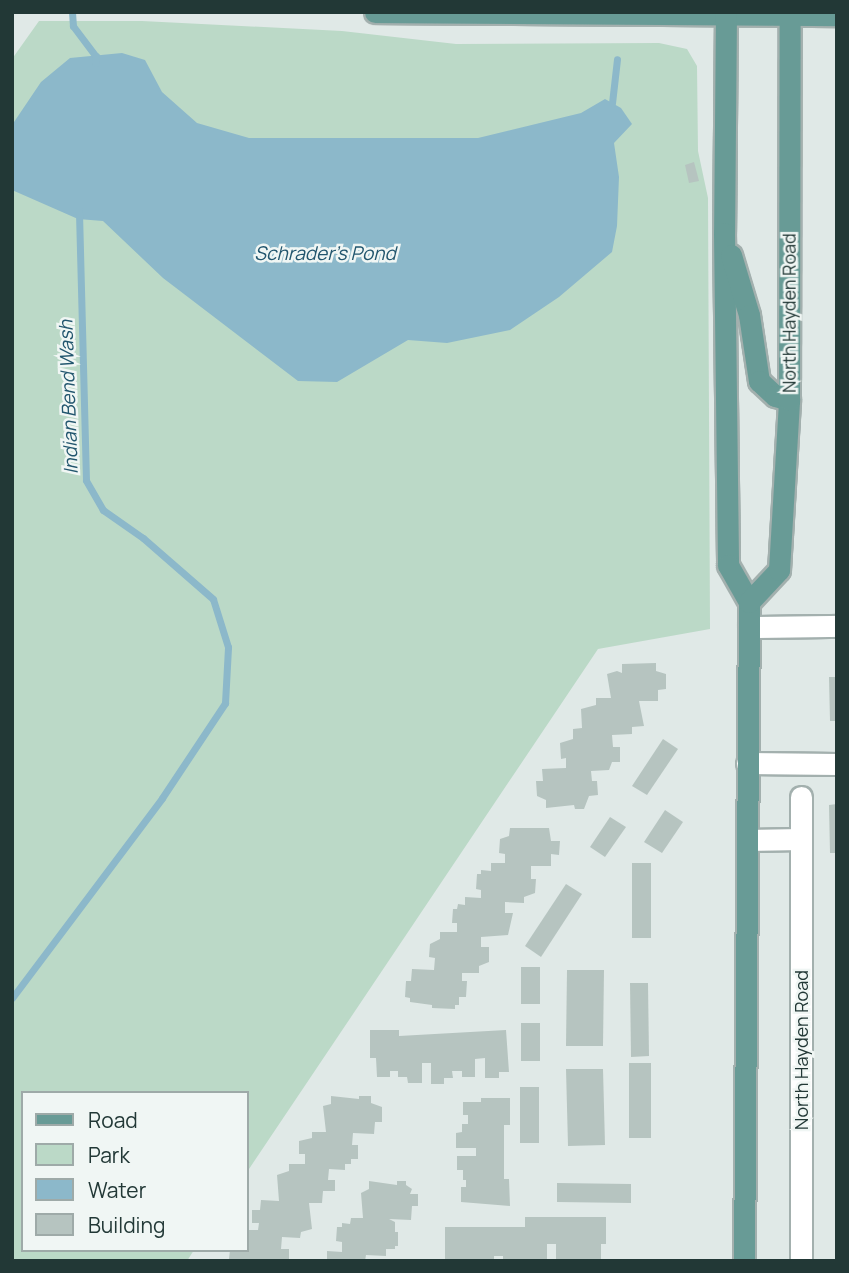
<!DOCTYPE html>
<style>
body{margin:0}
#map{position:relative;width:849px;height:1273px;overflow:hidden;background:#e0e9e7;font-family:Manrope,sans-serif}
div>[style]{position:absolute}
.green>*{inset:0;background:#bbd9c7}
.water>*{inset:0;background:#8cb8ca}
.stream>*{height:7px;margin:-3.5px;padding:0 3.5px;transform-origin:3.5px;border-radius:3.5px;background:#8cb8ca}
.building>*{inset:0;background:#b6c4c0}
.roads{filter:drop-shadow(2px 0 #a3b0ae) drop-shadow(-2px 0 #a3b0ae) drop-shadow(0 2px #a3b0ae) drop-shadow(0 -2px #a3b0ae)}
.minor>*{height:21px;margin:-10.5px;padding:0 10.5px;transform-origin:10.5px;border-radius:10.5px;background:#fff}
.major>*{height:21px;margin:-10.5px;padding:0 10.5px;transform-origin:10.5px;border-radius:10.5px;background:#689b96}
span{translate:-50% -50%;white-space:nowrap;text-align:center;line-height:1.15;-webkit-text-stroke:5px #f0f6f4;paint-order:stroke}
.street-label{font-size:18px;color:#223836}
.water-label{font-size:19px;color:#22566e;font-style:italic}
.frame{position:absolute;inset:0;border:14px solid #223836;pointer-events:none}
.legend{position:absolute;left:21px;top:1091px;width:228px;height:161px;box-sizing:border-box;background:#f0f6f4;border:2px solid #9eaaa8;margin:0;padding:9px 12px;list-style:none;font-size:21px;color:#223836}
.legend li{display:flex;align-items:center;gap:14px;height:35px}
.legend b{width:35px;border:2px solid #9eaaa8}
</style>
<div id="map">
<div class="green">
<div style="clip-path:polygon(39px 21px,142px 21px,342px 31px,456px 44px,659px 43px,687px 49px,697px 66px,698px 151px,708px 198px,710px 629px,598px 649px,247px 1172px,247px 1093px,23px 1093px,23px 1250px,194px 1250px,187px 1261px,12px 1261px,12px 59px)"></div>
</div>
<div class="water">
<div style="clip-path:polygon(122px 53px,145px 60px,162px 92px,197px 123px,249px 138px,478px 138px,581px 113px,605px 99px,621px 108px,632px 124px,614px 143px,619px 177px,617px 226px,612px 252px,559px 297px,510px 330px,447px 343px,408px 340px,337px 382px,298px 381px,163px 278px,103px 221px,78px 219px,12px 190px,12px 125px,41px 82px,70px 58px)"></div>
</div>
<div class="stream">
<div style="left:72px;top:12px;width:14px;rotate:86deg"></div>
<div style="left:73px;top:26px;width:38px;rotate:53deg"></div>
<div style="left:96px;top:56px;width:7px;rotate:98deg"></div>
<div style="left:612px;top:103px;width:44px;rotate:-83.5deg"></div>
<div style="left:12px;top:998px;width:250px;rotate:-53.1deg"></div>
<div style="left:162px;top:798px;width:114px;rotate:-56.4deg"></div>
<div style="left:225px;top:703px;width:56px;rotate:-86.9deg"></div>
<div style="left:228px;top:647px;width:50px;rotate:-107.4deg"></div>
<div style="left:213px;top:599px;width:93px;rotate:-138.9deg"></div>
<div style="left:143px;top:538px;width:49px;rotate:-145deg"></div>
<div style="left:103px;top:510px;width:34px;rotate:-120deg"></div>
<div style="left:86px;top:480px;width:270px;rotate:-91.5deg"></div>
</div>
<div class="building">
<div style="clip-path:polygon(694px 162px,699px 181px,689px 183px,685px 165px)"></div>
<div style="clip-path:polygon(656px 663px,656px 671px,666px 674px,666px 689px,658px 690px,658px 701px,639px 701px,644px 726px,632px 727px,632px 734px,612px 735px,613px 747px,620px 747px,620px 762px,612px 762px,609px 770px,591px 771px,592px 781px,597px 781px,598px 795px,589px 796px,584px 809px,575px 809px,574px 805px,546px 808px,546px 800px,537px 796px,536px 781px,543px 781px,542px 769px,566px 768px,566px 758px,561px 759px,560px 743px,573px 739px,573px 729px,582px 728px,581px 709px,596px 705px,596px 698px,611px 698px,607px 674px,617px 671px,622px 673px,622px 664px)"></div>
<div style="clip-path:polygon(829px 677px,837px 677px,837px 721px,830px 721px)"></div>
<div style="clip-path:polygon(663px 739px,678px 749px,647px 795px,632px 786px)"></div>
<div style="clip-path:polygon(837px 804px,837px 853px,830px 853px,829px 805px)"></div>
<div style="clip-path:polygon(665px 810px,683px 822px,662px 853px,644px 842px)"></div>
<div style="clip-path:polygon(610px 817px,626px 827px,605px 857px,590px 847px)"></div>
<div style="clip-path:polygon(510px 828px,549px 828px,551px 841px,560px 841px,559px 855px,551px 854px,551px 866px,531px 866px,531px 879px,536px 879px,535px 893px,524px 897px,524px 903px,505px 902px,505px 913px,513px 913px,508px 935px,481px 937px,481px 947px,489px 947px,489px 962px,479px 966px,479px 973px,462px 973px,462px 981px,467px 981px,466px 997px,459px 997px,459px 1005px,455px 1005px,455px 1009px,432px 1008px,432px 1005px,410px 1002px,410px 998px,405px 997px,406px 981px,411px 981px,412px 969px,434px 970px,435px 958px,429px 957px,430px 944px,440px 939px,440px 932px,457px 932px,457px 923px,452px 923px,453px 909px,457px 909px,458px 904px,465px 905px,465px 897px,481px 898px,481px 890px,476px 889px,477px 874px,481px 874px,481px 870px,491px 871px,491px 863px,505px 863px,505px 854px,499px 853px,500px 839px,509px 836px)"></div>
<div style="clip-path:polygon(632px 863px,651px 863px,651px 938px,632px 938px)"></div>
<div style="clip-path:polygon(566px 884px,582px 894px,541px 957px,525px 946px)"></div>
<div style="clip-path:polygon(521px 967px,540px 967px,540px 1004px,521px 1004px)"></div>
<div style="clip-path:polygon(567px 970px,604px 970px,603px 1046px,566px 1046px)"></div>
<div style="clip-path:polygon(630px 983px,648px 983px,649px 1056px,631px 1057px)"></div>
<div style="clip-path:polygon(521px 1023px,540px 1023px,540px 1061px,521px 1061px)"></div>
<div style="clip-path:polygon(370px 1030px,399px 1030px,399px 1036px,506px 1030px,509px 1072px,499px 1072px,499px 1078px,485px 1078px,485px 1058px,475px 1059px,475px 1077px,462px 1077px,462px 1071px,452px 1071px,453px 1078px,444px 1078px,444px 1084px,431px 1084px,431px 1063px,422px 1063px,422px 1083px,408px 1083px,407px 1077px,398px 1077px,398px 1071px,390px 1071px,390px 1077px,377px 1077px,376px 1058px,370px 1058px)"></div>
<div style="clip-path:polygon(629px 1063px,651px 1063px,651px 1138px,629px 1138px)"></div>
<div style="clip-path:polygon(566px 1069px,603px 1069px,605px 1145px,568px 1146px)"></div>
<div style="clip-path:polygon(520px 1087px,539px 1087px,539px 1143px,520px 1143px)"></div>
<div style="clip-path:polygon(331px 1096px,359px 1099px,359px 1096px,371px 1096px,371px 1103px,382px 1107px,382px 1122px,375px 1122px,374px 1134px,353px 1133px,352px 1145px,358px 1145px,358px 1159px,351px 1159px,351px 1164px,345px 1164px,345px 1170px,329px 1169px,328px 1180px,335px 1180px,335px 1191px,323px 1191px,322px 1203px,309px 1203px,312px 1229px,301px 1232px,300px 1238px,282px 1237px,281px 1249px,289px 1249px,289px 1261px,229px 1259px,230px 1250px,247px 1250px,247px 1230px,258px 1230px,259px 1223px,252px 1223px,252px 1210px,260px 1210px,261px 1200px,279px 1201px,277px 1175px,289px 1171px,289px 1164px,305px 1164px,305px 1154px,299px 1154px,299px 1141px,312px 1138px,312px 1132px,326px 1132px,323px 1106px,331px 1104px)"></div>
<div style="clip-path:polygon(481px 1098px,510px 1098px,510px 1125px,504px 1125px,504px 1179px,509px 1179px,510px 1206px,461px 1202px,461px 1187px,466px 1187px,466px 1180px,463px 1180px,463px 1170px,457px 1170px,457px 1156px,476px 1156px,476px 1148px,456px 1148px,456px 1133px,462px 1132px,462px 1124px,468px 1124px,468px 1115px,463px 1115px,463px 1102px,481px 1102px)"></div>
<div style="clip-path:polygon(369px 1181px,397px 1185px,397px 1181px,406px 1181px,406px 1185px,412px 1189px,410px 1194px,418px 1194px,418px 1206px,412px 1206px,411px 1220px,389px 1219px,395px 1222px,395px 1232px,398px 1232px,398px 1246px,395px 1246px,395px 1249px,386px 1249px,386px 1256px,366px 1255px,365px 1261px,327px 1261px,327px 1251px,342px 1252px,342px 1242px,336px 1241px,337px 1227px,342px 1227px,342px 1223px,350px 1224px,351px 1218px,363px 1218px,361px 1193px,369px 1189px)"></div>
<div style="clip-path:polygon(557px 1183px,631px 1184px,631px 1203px,557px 1202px)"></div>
<div style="clip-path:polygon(525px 1217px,606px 1217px,606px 1244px,601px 1244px,601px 1261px,556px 1261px,556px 1244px,547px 1244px,547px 1261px,503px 1261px,503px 1256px,494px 1256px,494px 1261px,445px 1261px,445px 1227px,525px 1227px)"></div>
</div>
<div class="roads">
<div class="minor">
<div style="left:749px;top:627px;width:88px;rotate:-0.7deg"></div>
<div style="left:747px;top:763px;width:90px;rotate:0.6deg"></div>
<div style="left:747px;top:840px;width:54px;rotate:-1.1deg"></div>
<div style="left:801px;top:1261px;width:464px;rotate:-90deg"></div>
</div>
<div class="major">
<div style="left:375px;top:12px;width:462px;rotate:0.4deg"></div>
<div style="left:726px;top:12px;width:221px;rotate:90.5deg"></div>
<div style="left:724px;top:233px;width:332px;rotate:89.3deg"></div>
<div style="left:728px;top:565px;width:43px;rotate:60.4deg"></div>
<div style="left:749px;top:602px;width:659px;rotate:90.43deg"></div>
<div style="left:731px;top:255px;width:63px;rotate:73.3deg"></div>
<div style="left:749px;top:315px;width:67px;rotate:81.4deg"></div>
<div style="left:759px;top:381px;width:22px;rotate:43deg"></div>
<div style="left:775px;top:396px;width:15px;rotate:16deg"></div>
<div style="left:749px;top:602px;width:44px;rotate:-46.8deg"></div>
<div style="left:779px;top:570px;width:170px;rotate:-86.6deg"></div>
<div style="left:789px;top:400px;width:388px;rotate:-89.9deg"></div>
</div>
</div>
<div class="street-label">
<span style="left:789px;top:313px;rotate:-90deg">North Hayden Road</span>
<span style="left:801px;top:1050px;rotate:-90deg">North Hayden Road</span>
</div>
<div class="water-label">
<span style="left:325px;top:254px">Schrader's Pond</span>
<span style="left:69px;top:397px;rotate:-92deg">Indian Bend Wash</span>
</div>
<div class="frame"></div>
<ul class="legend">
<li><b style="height:9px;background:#689b96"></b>Road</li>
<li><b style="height:19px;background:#bbd9c7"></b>Park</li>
<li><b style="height:19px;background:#8cb8ca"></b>Water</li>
<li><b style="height:19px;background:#b6c4c0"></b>Building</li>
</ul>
</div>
